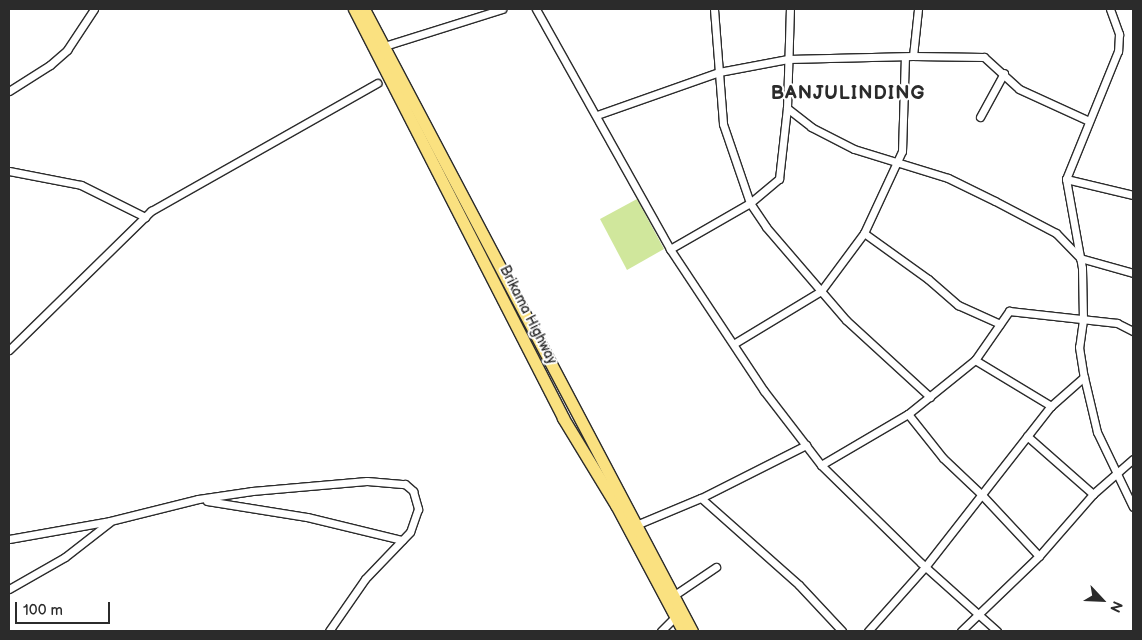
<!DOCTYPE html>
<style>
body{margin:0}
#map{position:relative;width:1142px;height:640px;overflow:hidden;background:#fff;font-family:"Balsamiq Sans",sans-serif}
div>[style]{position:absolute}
.green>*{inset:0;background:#d0e79c}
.roads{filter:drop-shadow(1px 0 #2b2b2b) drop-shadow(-1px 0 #2b2b2b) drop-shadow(0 1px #2b2b2b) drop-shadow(0 -1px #2b2b2b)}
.minor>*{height:7px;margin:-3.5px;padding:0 3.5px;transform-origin:3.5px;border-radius:3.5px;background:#fff}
.trunk>*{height:11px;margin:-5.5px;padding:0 5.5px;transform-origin:5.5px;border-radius:5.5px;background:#fae180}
span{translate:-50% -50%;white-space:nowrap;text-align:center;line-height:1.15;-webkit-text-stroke:4px #fff;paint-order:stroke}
.street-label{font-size:14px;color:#2b2b2b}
.district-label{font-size:19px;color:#2b2b2b;font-weight:700;letter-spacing:1px}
.frame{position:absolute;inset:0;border:10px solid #2b2b2b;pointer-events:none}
.north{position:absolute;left:1077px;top:575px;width:50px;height:50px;-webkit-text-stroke:4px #fff;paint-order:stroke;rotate:115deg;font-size:14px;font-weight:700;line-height:20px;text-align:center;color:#2b2b2b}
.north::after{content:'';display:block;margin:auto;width:18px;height:22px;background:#2b2b2b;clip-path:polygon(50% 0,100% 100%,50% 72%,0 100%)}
.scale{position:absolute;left:15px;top:602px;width:95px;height:22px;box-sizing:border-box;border:2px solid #2b2b2b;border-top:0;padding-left:6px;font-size:15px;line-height:18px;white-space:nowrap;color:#2b2b2b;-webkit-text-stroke:4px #fff;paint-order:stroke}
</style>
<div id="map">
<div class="green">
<div style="clip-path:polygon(637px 199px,664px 249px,627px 270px,600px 219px)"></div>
</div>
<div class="roads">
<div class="minor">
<div style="left:536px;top:9px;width:275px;rotate:60.8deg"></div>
<div style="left:670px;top:249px;width:170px;rotate:56.5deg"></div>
<div style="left:764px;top:391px;width:93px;rotate:52.4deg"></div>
<div style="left:821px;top:465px;width:140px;rotate:44.4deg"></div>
<div style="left:921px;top:563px;width:102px;rotate:41.8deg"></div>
<div style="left:714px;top:9px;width:115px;rotate:85.5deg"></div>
<div style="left:723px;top:124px;width:83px;rotate:71.1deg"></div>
<div style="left:750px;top:203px;width:29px;rotate:56deg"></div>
<div style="left:766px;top:227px;width:123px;rotate:49.3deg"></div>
<div style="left:846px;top:320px;width:114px;rotate:42.5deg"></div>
<div style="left:1110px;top:9px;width:27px;rotate:70deg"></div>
<div style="left:1119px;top:34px;width:17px;rotate:93deg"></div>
<div style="left:1118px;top:51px;width:138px;rotate:112.1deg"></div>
<div style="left:1066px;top:179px;width:90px;rotate:79.8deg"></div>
<div style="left:1082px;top:268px;width:52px;rotate:88.9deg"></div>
<div style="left:1083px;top:320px;width:27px;rotate:98deg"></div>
<div style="left:1079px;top:347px;width:30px;rotate:81deg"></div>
<div style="left:1084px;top:377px;width:57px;rotate:76.7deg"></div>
<div style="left:1097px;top:432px;width:83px;rotate:64.4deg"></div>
<div style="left:381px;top:47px;width:127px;rotate:-17.4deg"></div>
<div style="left:913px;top:56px;width:47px;rotate:-83.9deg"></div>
<div style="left:9px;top:91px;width:49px;rotate:-32.4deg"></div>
<div style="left:50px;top:65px;width:23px;rotate:-41deg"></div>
<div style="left:67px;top:50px;width:49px;rotate:-56.6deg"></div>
<div style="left:787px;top:108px;width:31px;rotate:38deg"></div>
<div style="left:811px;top:127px;width:48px;rotate:27.1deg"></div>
<div style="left:854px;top:149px;width:98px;rotate:17.1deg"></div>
<div style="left:948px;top:178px;width:52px;rotate:26.1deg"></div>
<div style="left:995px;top:201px;width:69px;rotate:27.7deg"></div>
<div style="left:1056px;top:233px;width:35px;rotate:46deg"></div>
<div style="left:1080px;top:258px;width:55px;rotate:15.8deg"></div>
<div style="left:597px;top:115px;width:129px;rotate:-19.4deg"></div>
<div style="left:719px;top:72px;width:70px;rotate:-10.7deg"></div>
<div style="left:788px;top:59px;width:125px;rotate:-1.4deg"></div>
<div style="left:913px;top:56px;width:71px;rotate:0.8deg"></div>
<div style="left:984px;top:57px;width:47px;rotate:42.4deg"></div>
<div style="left:1019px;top:89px;width:77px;rotate:24.6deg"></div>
<div style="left:980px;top:117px;width:50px;rotate:-61.4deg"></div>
<div style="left:9px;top:171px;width:73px;rotate:11deg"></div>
<div style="left:81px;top:185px;width:72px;rotate:26.6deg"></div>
<div style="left:1066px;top:179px;width:69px;rotate:13.4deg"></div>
<div style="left:864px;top:233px;width:79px;rotate:35.7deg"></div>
<div style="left:928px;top:279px;width:40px;rotate:41deg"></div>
<div style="left:958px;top:305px;width:46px;rotate:24.3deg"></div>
<div style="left:670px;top:249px;width:92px;rotate:-29.9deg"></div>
<div style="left:750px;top:203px;width:38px;rotate:-40deg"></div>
<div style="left:779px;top:179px;width:71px;rotate:-83.6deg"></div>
<div style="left:787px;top:108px;width:99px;rotate:-88.3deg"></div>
<div style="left:735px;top:343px;width:100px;rotate:-31.2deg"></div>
<div style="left:821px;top:291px;width:72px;rotate:-53.4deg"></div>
<div style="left:864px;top:233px;width:90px;rotate:-65.1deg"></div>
<div style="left:902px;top:151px;width:94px;rotate:-88.2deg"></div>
<div style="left:9px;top:350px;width:199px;rotate:-44.4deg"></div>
<div style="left:151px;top:211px;width:260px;rotate:-29.5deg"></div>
<div style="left:975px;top:360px;width:89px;rotate:31.2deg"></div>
<div style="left:908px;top:414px;width:56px;rotate:51.5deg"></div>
<div style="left:943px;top:458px;width:52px;rotate:43.5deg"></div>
<div style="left:981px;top:494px;width:85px;rotate:46.9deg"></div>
<div style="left:1027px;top:436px;width:88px;rotate:41.3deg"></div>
<div style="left:821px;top:465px;width:101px;rotate:-30.4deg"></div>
<div style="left:908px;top:414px;width:86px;rotate:-38.9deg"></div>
<div style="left:975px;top:360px;width:60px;rotate:-55.2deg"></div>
<div style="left:1009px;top:311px;width:109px;rotate:6.3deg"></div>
<div style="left:1117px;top:323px;width:18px;rotate:27deg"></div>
<div style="left:701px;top:498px;width:131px;rotate:41.6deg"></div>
<div style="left:799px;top:585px;width:63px;rotate:46.9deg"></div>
<div style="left:207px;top:501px;width:101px;rotate:9.1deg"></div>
<div style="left:307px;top:517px;width:98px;rotate:13.6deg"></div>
<div style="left:636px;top:525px;width:70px;rotate:-22.6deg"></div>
<div style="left:701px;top:498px;width:118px;rotate:-26.8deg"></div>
<div style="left:9px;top:539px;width:103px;rotate:-10.1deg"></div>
<div style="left:110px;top:521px;width:91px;rotate:-14deg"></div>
<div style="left:198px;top:499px;width:55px;rotate:-8.4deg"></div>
<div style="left:252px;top:491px;width:115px;rotate:-5deg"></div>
<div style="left:367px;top:481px;width:38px;rotate:5deg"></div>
<div style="left:405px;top:484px;width:11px;rotate:41deg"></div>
<div style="left:413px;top:491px;width:19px;rotate:74deg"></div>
<div style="left:418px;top:509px;width:24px;rotate:109deg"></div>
<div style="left:410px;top:532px;width:65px;rotate:133.8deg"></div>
<div style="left:365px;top:579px;width:63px;rotate:124.7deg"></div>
<div style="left:9px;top:589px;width:64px;rotate:-29.7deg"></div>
<div style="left:65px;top:557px;width:57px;rotate:-37.9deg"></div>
<div style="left:673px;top:596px;width:52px;rotate:-34deg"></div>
<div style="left:661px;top:631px;width:23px;rotate:-45deg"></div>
<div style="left:868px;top:631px;width:86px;rotate:-48.3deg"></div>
<div style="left:925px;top:567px;width:204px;rotate:-52deg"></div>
<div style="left:1051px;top:406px;width:44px;rotate:-41.3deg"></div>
<div style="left:961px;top:631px;width:108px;rotate:-43.9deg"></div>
<div style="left:1039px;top:556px;width:82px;rotate:-48.9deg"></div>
<div style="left:1093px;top:494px;width:53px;rotate:-41.2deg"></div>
</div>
<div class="trunk">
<div style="left:354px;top:9px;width:459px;rotate:62.9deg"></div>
<div style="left:563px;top:418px;width:102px;rotate:58.7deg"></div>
<div style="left:616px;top:505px;width:143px;rotate:62deg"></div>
<div style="left:364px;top:9px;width:703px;rotate:62.2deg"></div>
</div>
</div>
<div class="street-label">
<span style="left:528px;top:315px;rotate:63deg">Brikama Highway</span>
</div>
<div class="district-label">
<span style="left:848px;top:94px">BANJULINDING</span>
</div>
<div class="frame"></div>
<div class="north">N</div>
<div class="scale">100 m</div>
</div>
